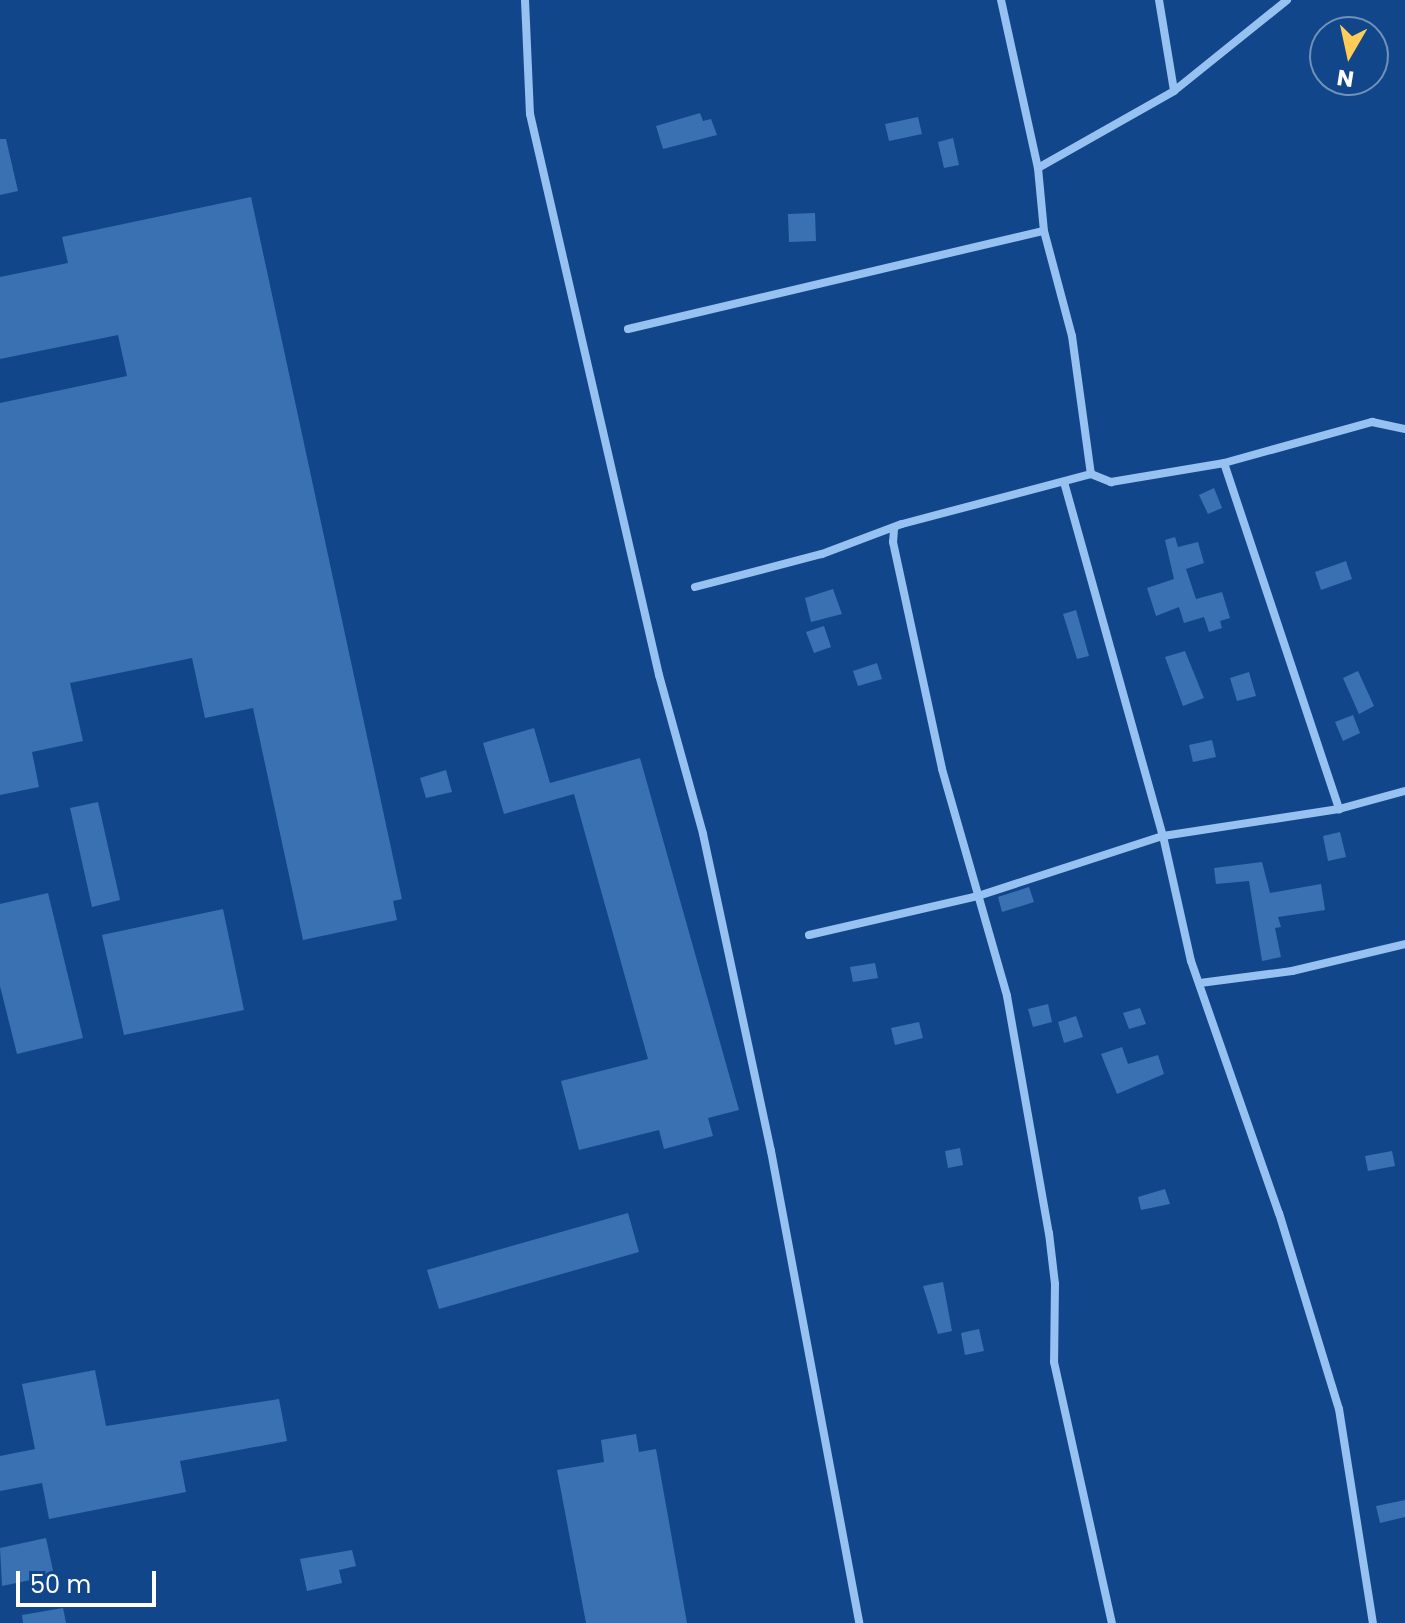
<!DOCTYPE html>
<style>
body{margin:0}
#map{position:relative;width:1405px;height:1623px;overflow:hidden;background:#11478a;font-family:Poppins,sans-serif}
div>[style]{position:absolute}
.building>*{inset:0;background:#3a71b3}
.minor>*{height:8px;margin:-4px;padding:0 4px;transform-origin:4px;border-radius:4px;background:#97c1f1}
span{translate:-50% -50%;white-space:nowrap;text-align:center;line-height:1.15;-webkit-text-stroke:7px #11478a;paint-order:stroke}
.north{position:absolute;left:1309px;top:16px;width:80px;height:80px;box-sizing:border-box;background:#11478a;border:2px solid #7091b9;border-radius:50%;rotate:189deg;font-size:22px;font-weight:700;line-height:32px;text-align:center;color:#fff}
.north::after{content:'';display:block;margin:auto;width:28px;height:36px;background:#ffcd57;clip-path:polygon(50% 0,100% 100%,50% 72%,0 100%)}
.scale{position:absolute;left:16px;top:1571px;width:140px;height:36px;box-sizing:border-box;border:4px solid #fff;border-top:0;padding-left:10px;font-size:24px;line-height:28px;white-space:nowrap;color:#fff;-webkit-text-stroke:6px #11478a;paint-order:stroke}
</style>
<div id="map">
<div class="building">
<div style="clip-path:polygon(700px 113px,703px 121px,711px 119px,717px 135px,663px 149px,656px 126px)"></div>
<div style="clip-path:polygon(918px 117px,922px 134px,889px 141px,885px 124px)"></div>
<div style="clip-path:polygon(953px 138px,959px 165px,944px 168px,938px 142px)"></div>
<div style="clip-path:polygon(0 139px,6px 139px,18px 191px,0 195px)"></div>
<div style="clip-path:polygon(251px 197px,402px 899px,393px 901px,397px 920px,303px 940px,253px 708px,205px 718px,192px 658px,70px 683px,83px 741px,32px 752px,39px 787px,0 795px,0 403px,127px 376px,118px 335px,0 359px,0 277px,68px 263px,62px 237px)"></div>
<div style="clip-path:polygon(815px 213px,816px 241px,789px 242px,788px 214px)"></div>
<div style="clip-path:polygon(1214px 488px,1222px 508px,1208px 514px,1199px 495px)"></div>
<div style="clip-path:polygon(1175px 537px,1178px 547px,1198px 542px,1204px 563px,1186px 569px,1196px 599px,1222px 592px,1230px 618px,1220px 621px,1222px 628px,1209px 632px,1204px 617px,1184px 623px,1179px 607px,1156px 616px,1147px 588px,1174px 579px,1165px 540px)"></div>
<div style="clip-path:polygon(1346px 561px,1352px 579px,1321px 590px,1315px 572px)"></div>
<div style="clip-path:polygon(833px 589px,842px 614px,811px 622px,805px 598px)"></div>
<div style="clip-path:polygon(1076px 610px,1089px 656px,1077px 659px,1063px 614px)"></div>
<div style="clip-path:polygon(824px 626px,831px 647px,814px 653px,806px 632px)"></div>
<div style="clip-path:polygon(1185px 651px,1204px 698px,1183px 706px,1165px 657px)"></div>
<div style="clip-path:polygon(877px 663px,882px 679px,858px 686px,853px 671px)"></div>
<div style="clip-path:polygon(1358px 671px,1374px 706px,1359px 714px,1343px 678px)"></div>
<div style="clip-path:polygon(1249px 672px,1256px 696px,1237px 701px,1230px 678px)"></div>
<div style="clip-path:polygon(1353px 715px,1360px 733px,1343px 741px,1335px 722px)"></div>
<div style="clip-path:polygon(534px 728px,550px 783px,640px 758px,739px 1110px,708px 1118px,713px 1136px,664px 1149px,659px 1130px,579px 1150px,561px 1081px,648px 1059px,574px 794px,504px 814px,483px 743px)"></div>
<div style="clip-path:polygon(1212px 740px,1216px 757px,1193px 762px,1189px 745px)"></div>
<div style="clip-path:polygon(446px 770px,452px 792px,426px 798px,420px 778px)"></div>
<div style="clip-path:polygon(98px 802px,120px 900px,92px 907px,70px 808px)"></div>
<div style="clip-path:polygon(1340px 832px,1346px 857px,1328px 861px,1323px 836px)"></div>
<div style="clip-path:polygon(1262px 862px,1270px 893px,1321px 884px,1325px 910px,1278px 917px,1281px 927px,1275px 928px,1281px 957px,1262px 961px,1249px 881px,1216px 884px,1214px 868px)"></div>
<div style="clip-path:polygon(1029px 887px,1034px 902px,1002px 912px,998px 897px)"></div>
<div style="clip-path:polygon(48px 893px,83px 1038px,17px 1054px,0 986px,0 904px)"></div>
<div style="clip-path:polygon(223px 909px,244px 1010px,124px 1035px,102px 935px)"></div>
<div style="clip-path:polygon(875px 963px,878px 978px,853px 982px,850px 967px)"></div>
<div style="clip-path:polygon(1048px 1004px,1052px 1022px,1033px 1027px,1028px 1009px)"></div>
<div style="clip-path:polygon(1140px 1008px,1146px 1024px,1129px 1029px,1123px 1013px)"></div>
<div style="clip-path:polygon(1076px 1016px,1083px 1037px,1064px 1043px,1058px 1022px)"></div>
<div style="clip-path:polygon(919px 1022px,923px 1038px,895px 1045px,891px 1028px)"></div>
<div style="clip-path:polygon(1122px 1047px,1128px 1064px,1158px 1055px,1164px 1074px,1117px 1094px,1101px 1054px)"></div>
<div style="clip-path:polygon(960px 1148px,963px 1165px,948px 1168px,945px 1151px)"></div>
<div style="clip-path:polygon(1392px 1151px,1395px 1166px,1368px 1171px,1365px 1156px)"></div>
<div style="clip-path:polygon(1165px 1189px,1170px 1204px,1141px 1210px,1138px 1197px)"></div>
<div style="clip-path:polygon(628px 1213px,639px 1252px,439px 1309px,427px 1270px)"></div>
<div style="clip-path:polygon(943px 1282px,952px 1331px,938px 1334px,923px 1286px)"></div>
<div style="clip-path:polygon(979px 1329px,984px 1351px,965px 1355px,961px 1333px)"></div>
<div style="clip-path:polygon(95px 1370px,106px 1426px,279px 1399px,287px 1441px,180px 1461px,186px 1492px,49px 1519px,42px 1483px,0 1491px,0 1456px,35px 1449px,22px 1384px)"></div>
<div style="clip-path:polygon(636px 1434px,639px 1452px,656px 1449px,687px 1623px,586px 1623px,557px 1470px,604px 1462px,601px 1440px)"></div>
<div style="clip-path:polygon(1405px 1500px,1405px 1517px,1380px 1523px,1376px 1506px)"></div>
<div style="clip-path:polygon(46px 1538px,54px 1575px,2px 1586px,0 1548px)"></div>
<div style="clip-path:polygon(352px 1550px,356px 1566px,339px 1570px,342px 1583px,307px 1591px,300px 1559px)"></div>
<div style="clip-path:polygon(63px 1608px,66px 1623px,23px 1623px,22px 1615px)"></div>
</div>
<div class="minor">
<div style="left:525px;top:0;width:114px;rotate:87.5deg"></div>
<div style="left:530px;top:114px;width:576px;rotate:77.05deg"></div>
<div style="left:659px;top:675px;width:165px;rotate:74.5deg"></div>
<div style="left:703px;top:834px;width:324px;rotate:77.9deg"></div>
<div style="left:771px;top:1151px;width:480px;rotate:79.4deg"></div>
<div style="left:1001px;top:0;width:172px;rotate:77.6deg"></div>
<div style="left:1038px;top:168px;width:63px;rotate:84.6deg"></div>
<div style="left:1044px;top:231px;width:109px;rotate:75.1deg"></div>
<div style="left:1072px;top:336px;width:139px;rotate:82.2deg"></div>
<div style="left:1091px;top:474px;width:22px;rotate:22deg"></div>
<div style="left:1111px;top:482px;width:115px;rotate:-9.5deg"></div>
<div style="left:1224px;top:463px;width:154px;rotate:-15.5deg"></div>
<div style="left:1372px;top:422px;width:34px;rotate:12deg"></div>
<div style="left:1159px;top:0;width:92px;rotate:80.6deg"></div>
<div style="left:1038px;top:168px;width:156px;rotate:-29.5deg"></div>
<div style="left:1174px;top:91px;width:145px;rotate:-38.8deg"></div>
<div style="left:628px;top:329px;width:427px;rotate:-13.3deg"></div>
<div style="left:1224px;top:463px;width:365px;rotate:71.6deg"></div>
<div style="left:1064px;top:482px;width:368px;rotate:74.4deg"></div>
<div style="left:1163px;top:836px;width:128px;rotate:77.4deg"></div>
<div style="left:1191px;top:961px;width:267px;rotate:70.8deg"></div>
<div style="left:1279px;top:1213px;width:205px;rotate:73deg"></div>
<div style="left:1339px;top:1409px;width:217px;rotate:81deg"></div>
<div style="left:894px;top:529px;width:13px;rotate:94deg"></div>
<div style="left:893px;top:542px;width:232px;rotate:77.8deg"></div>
<div style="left:942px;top:769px;width:236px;rotate:74deg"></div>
<div style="left:1007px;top:996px;width:241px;rotate:80deg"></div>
<div style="left:1049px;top:1233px;width:51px;rotate:83.3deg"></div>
<div style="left:1055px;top:1284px;width:78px;rotate:90.7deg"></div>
<div style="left:1054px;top:1362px;width:267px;rotate:77.5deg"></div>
<div style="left:695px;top:587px;width:131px;rotate:-14.6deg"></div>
<div style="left:822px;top:554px;width:85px;rotate:-20.6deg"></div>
<div style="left:902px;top:524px;width:196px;rotate:-14.8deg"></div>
<div style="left:809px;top:935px;width:173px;rotate:-13deg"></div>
<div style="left:978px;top:896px;width:194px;rotate:-18deg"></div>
<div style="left:1163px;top:836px;width:178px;rotate:-8.7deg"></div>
<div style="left:1339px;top:809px;width:68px;rotate:-15.3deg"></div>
<div style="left:1200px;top:983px;width:93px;rotate:-7.4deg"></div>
<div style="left:1292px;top:971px;width:116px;rotate:-13.4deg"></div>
</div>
<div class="north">N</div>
<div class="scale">50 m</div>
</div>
